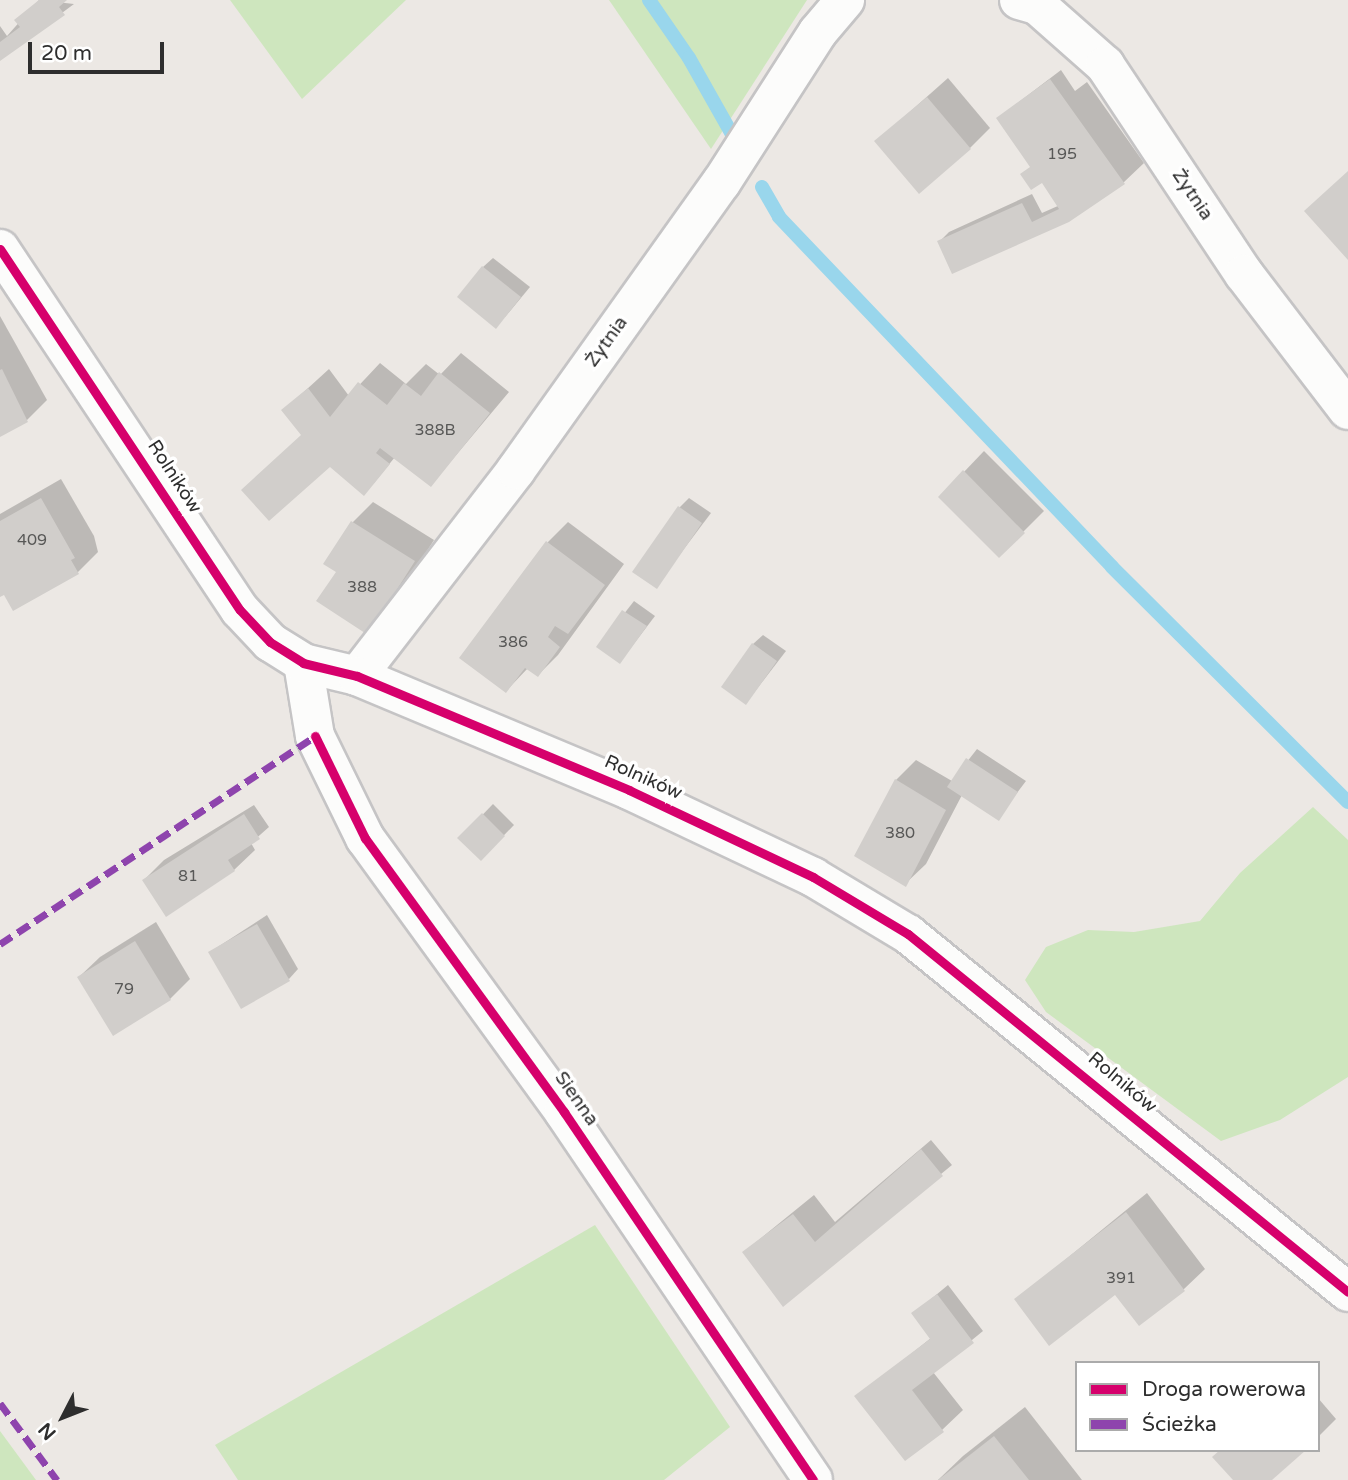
<!DOCTYPE html>
<meta charset="utf-8">
<style>
body{margin:0}
#map{position:relative;width:1348px;height:1480px;overflow:hidden;background:#ece8e4;font-family:"Varela Round",sans-serif}
div>[style]{position:absolute}
.green>*{inset:0;background:#cee6be}
.shadow>*{inset:0;background:#0003}
.stream>*{height:14px;margin:-7px;padding:0 7px;transform-origin:7px;border-radius:7px;background:#99d6ec}
.building>*{inset:0;background:#d1cecb}
.roads{filter:drop-shadow(2px 0 #c5c4c5) drop-shadow(-2px 0 #c5c4c5) drop-shadow(0 2px #c5c4c5) drop-shadow(0 -2px #c5c4c5)}
.street>*{height:38px;margin:-19px;padding:0 19px;transform-origin:19px;border-radius:19px;background:#fcfcfb}
.secondary>*{height:38px;margin:-19px;padding:0 19px;transform-origin:19px;border-radius:19px;background:#fcfcfb}
.quiet>*{height:7px;margin-top:-3.5px;transform-origin:0;background:repeating-linear-gradient(90deg,#8e44ad 0 14px,transparent 0 21px)}
.cycleway>*{height:9px;margin:-4.5px;padding:0 4.5px;transform-origin:4.5px;border-radius:4.5px;background:#d6006c}
span{translate:-50% -50%;white-space:nowrap;text-align:center;line-height:1.15;-webkit-text-stroke:7px #fff;paint-order:stroke}
.number-label{font-size:16px;color:#585857}
.number-label span{-webkit-text-stroke-width:0}
.street-label{font-size:19px;color:#2e2e2e}
.legend{position:absolute;left:1075px;top:1361px;width:245px;height:91px;box-sizing:border-box;background:#fff;border:2px solid #ababab;margin:0;padding:9px 12px;list-style:none;font-size:21px;color:#2e2e2e}
.legend li{display:flex;align-items:center;gap:14px;height:35px}
.legend b{width:35px;border:2px solid #ababab}
.north{position:absolute;left:28px;top:1382px;width:70px;height:70px;-webkit-text-stroke:5px #fff;paint-order:stroke;rotate:228deg;font-size:19px;font-weight:700;line-height:28px;text-align:center;color:#2e2e2e}
.north::after{content:'';display:block;margin:auto;width:24px;height:32px;background:#2e2e2e;clip-path:polygon(50% 0,100% 100%,50% 72%,0 100%)}
.scale{position:absolute;left:28px;top:42px;width:136px;height:32px;box-sizing:border-box;border:4px solid #2e2e2e;border-top:0;padding-left:9px;font-size:21px;line-height:24px;white-space:nowrap;color:#2e2e2e;-webkit-text-stroke:5px #fff;paint-order:stroke}
</style>
<div id="map">
<div class="green">
<div style="clip-path:polygon(230px 0,406px 0,302px 99px)"></div>
<div style="clip-path:polygon(609px 0,807px 0,711px 149px)"></div>
<div style="clip-path:polygon(1313px 807px,1348px 840px,1348px 1077px,1280px 1120px,1221px 1141px,1046px 1012px,1025px 980px,1046px 947px,1088px 930px,1134px 932px,1200px 921px,1240px 873px)"></div>
<div style="clip-path:polygon(595px 1225px,730px 1427px,664px 1480px,238px 1480px,215px 1445px)"></div>
<div style="clip-path:polygon(0 1431px,36px 1480px,0 1480px)"></div>
</div>
<div class="shadow">
<div style="clip-path:polygon(39px 0,74px 4px,0 59px,0 26px,7px 36px)"></div>
<div style="clip-path:polygon(1061px 70px,1075px 91px,1087px 82px,1144px 163px,1123px 183px,1068px 221px,939px 242px,949px 232px,1032px 194px,1042px 213px,1060px 205px,998px 118px)"></div>
<div style="clip-path:polygon(948px 78px,990px 128px,970px 148px,877px 141px)"></div>
<div style="clip-path:polygon(493px 258px,530px 287px,505px 317px,483px 267px)"></div>
<div style="clip-path:polygon(0 316px,47px 400px,27px 420px,0 435px)"></div>
<div style="clip-path:polygon(461px 353px,509px 392px,431px 485px,395px 457px,374px 483px,304px 434px,284px 410px,329px 369px,349px 396px,380px 363px,406px 384px,426px 364px,440px 375px)"></div>
<div style="clip-path:polygon(984px 451px,1044px 511px,999px 556px,940px 497px)"></div>
<div style="clip-path:polygon(61px 479px,94px 536px,98px 552px,78px 572px,0 595px,0 514px)"></div>
<div style="clip-path:polygon(689px 498px,711px 513px,656px 586px,679px 508px)"></div>
<div style="clip-path:polygon(373px 502px,434px 540px,388px 613px,338px 572px,353px 522px)"></div>
<div style="clip-path:polygon(568px 522px,624px 564px,558px 655px,538px 675px,528px 668px,506px 691px,548px 542px)"></div>
<div style="clip-path:polygon(634px 601px,655px 616px,620px 662px,599px 646px)"></div>
<div style="clip-path:polygon(763px 635px,786px 651px,746px 703px,753px 644px)"></div>
<div style="clip-path:polygon(977px 749px,1026px 781px,998px 818px,962px 795px,926px 864px,905px 884px,896px 780px,916px 760px,952px 781px)"></div>
<div style="clip-path:polygon(493px 804px,514px 825px,481px 859px,460px 838px)"></div>
<div style="clip-path:polygon(254px 805px,269px 827px,251px 843px,255px 850px,234px 870px,144px 880px,164px 860px)"></div>
<div style="clip-path:polygon(267px 915px,298px 969px,289px 979px,210px 952px)"></div>
<div style="clip-path:polygon(156px 922px,190px 979px,170px 999px,79px 977px,100px 957px)"></div>
<div style="clip-path:polygon(931px 1140px,952px 1165px,783px 1304px,744px 1252px,814px 1195px,835px 1222px)"></div>
<div style="clip-path:polygon(1147px 1193px,1205px 1269px,1184px 1289px,1139px 1324px,1116px 1292px,1016px 1300px)"></div>
<div style="clip-path:polygon(948px 1285px,983px 1331px,933px 1372px,963px 1410px,942px 1430px,857px 1397px,931px 1338px,913px 1314px)"></div>
<div style="clip-path:polygon(1318px 1398px,1336px 1419px,1318px 1437px)"></div>
<div style="clip-path:polygon(1025px 1407px,1082px 1480px,938px 1480px,963px 1456px)"></div>
</div>
<div class="stream">
<div style="left:649px;top:0;width:70px;rotate:55.4deg"></div>
<div style="left:689px;top:58px;width:92px;rotate:60.6deg"></div>
<div style="left:762px;top:187px;width:34px;rotate:60deg"></div>
<div style="left:779px;top:217px;width:483px;rotate:46.4deg"></div>
<div style="left:1112px;top:567px;width:333px;rotate:44.9deg"></div>
</div>
<div class="building">
<div style="clip-path:polygon(39px 0,67px 0,59px 7px,65px 15px,0 61px,0 42px,20px 27px,14px 20px)"></div>
<div style="clip-path:polygon(1050px 79px,1125px 184px,1069px 222px,952px 274px,937px 241px,1022px 203px,1032px 222px,1059px 209px,1042px 183px,1031px 190px,1020px 174px,1030px 167px,996px 118px)"></div>
<div style="clip-path:polygon(927px 97px,971px 149px,919px 194px,874px 141px)"></div>
<div style="clip-path:polygon(1348px 171px,1348px 260px,1304px 211px)"></div>
<div style="clip-path:polygon(482px 266px,521px 297px,496px 329px,457px 297px)"></div>
<div style="clip-path:polygon(2px 369px,28px 422px,0 437px,0 370px)"></div>
<div style="clip-path:polygon(439px 372px,490px 413px,431px 487px,380px 448px,376px 453px,390px 464px,364px 496px,330px 467px,269px 521px,241px 490px,301px 435px,281px 410px,308px 388px,330px 417px,358px 382px,387px 405px,404px 383px,421px 396px)"></div>
<div style="clip-path:polygon(963px 470px,1025px 533px,999px 558px,938px 497px)"></div>
<div style="clip-path:polygon(41px 498px,75px 558px,71px 560px,79px 574px,13px 611px,4px 595px,0 597px,0 521px)"></div>
<div style="clip-path:polygon(678px 506px,702px 523px,657px 589px,632px 572px)"></div>
<div style="clip-path:polygon(351px 521px,415px 561px,368px 635px,316px 601px,336px 572px,323px 564px)"></div>
<div style="clip-path:polygon(546px 541px,605px 585px,568px 634px,555px 626px,548px 637px,560px 647px,538px 677px,525px 668px,506px 693px,459px 658px)"></div>
<div style="clip-path:polygon(622px 610px,647px 626px,620px 664px,596px 647px)"></div>
<div style="clip-path:polygon(752px 643px,777px 661px,746px 705px,721px 687px)"></div>
<div style="clip-path:polygon(966px 758px,1018px 792px,999px 821px,947px 787px)"></div>
<div style="clip-path:polygon(895px 779px,946px 810px,906px 887px,854px 856px)"></div>
<div style="clip-path:polygon(482px 813px,505px 836px,481px 861px,457px 838px)"></div>
<div style="clip-path:polygon(244px 814px,260px 839px,228px 860px,235px 871px,166px 917px,142px 880px)"></div>
<div style="clip-path:polygon(257px 924px,290px 981px,241px 1009px,208px 952px)"></div>
<div style="clip-path:polygon(135px 941px,171px 1000px,113px 1036px,77px 977px)"></div>
<div style="clip-path:polygon(921px 1149px,943px 1176px,783px 1307px,742px 1252px,793px 1214px,815px 1242px)"></div>
<div style="clip-path:polygon(1126px 1212px,1185px 1291px,1139px 1326px,1115px 1295px,1049px 1346px,1014px 1299px)"></div>
<div style="clip-path:polygon(937px 1294px,974px 1343px,912px 1390px,944px 1432px,905px 1461px,854px 1396px,930px 1339px,911px 1313px)"></div>
<div style="clip-path:polygon(994px 1436px,1029px 1480px,938px 1480px)"></div>
<div style="clip-path:polygon(1220px 1450px,1306px 1450px,1272px 1480px,1233px 1480px,1212px 1457px)"></div>
</div>
<div class="roads">
<div class="street">
<div style="left:1019px;top:0;width:19px;rotate:16deg"></div>
<div style="left:1037px;top:5px;width:91px;rotate:41.4deg"></div>
<div style="left:1105px;top:65px;width:251px;rotate:56.4deg"></div>
<div style="left:1244px;top:274px;width:171px;rotate:52.6deg"></div>
<div style="left:303px;top:663px;width:74px;rotate:80.7deg"></div>
<div style="left:315px;top:736px;width:114px;rotate:63.9deg"></div>
<div style="left:365px;top:838px;width:339px;rotate:54deg"></div>
<div style="left:564px;top:1112px;width:444px;rotate:55.9deg"></div>
<div style="left:357px;top:676px;width:260px;rotate:-52.3deg"></div>
<div style="left:516px;top:470px;width:353px;rotate:-54.5deg"></div>
<div style="left:721px;top:183px;width:179px;rotate:-57.3deg"></div>
<div style="left:818px;top:32px;width:42px;rotate:-49.8deg"></div>
</div>
<div class="secondary">
<div style="left:0;top:249px;width:433px;rotate:56.4deg"></div>
<div style="left:240px;top:610px;width:44px;rotate:46.8deg"></div>
<div style="left:270px;top:642px;width:39px;rotate:32deg"></div>
<div style="left:303px;top:663px;width:56px;rotate:13.5deg"></div>
<div style="left:357px;top:676px;width:295px;rotate:22.7deg"></div>
<div style="left:629px;top:790px;width:204px;rotate:25.3deg"></div>
<div style="left:813px;top:877px;width:111px;rotate:31deg"></div>
<div style="left:908px;top:934px;width:567px;rotate:39.13deg"></div>
</div>
</div>
<div class="quiet">
<div style="left:0;top:944px;width:377px;rotate:-33.4deg"></div>
<div style="left:0;top:1403px;width:96px;rotate:53.5deg"></div>
</div>
<div class="cycleway">
<div style="left:0;top:249px;width:433px;rotate:56.4deg"></div>
<div style="left:240px;top:610px;width:44px;rotate:46.8deg"></div>
<div style="left:270px;top:642px;width:39px;rotate:32deg"></div>
<div style="left:303px;top:663px;width:56px;rotate:13.5deg"></div>
<div style="left:357px;top:676px;width:295px;rotate:22.7deg"></div>
<div style="left:629px;top:790px;width:204px;rotate:25.3deg"></div>
<div style="left:813px;top:877px;width:111px;rotate:31deg"></div>
<div style="left:908px;top:934px;width:567px;rotate:39.13deg"></div>
<div style="left:315px;top:736px;width:114px;rotate:63.9deg"></div>
<div style="left:365px;top:838px;width:339px;rotate:54deg"></div>
<div style="left:564px;top:1112px;width:444px;rotate:55.9deg"></div>
</div>
<div class="number-label">
<span style="left:1062px;top:154px">195</span>
<span style="left:435px;top:430px">388B</span>
<span style="left:32px;top:540px">409</span>
<span style="left:362px;top:587px">388</span>
<span style="left:513px;top:642px">386</span>
<span style="left:900px;top:833px">380</span>
<span style="left:188px;top:876px">81</span>
<span style="left:124px;top:989px">79</span>
<span style="left:1121px;top:1278px">391</span>
</div>
<div class="street-label">
<span style="left:1192px;top:195px;rotate:56deg">Żytnia</span>
<span style="left:607px;top:342px;rotate:-54deg">Żytnia</span>
<span style="left:174px;top:477px;rotate:57deg">Rolników</span>
<span style="left:643px;top:778px;rotate:24deg">Rolników</span>
<span style="left:1122px;top:1083px;rotate:40deg">Rolników</span>
<span style="left:576px;top:1099px;rotate:55deg">Sienna</span>
</div>
<ul class="legend">
<li><b style="height:9px;background:#d6006c"></b>Droga rowerowa</li>
<li><b style="height:9px;background:#8e44ad"></b>Ścieżka</li>
</ul>
<div class="north">N</div>
<div class="scale">20 m</div>
</div>
